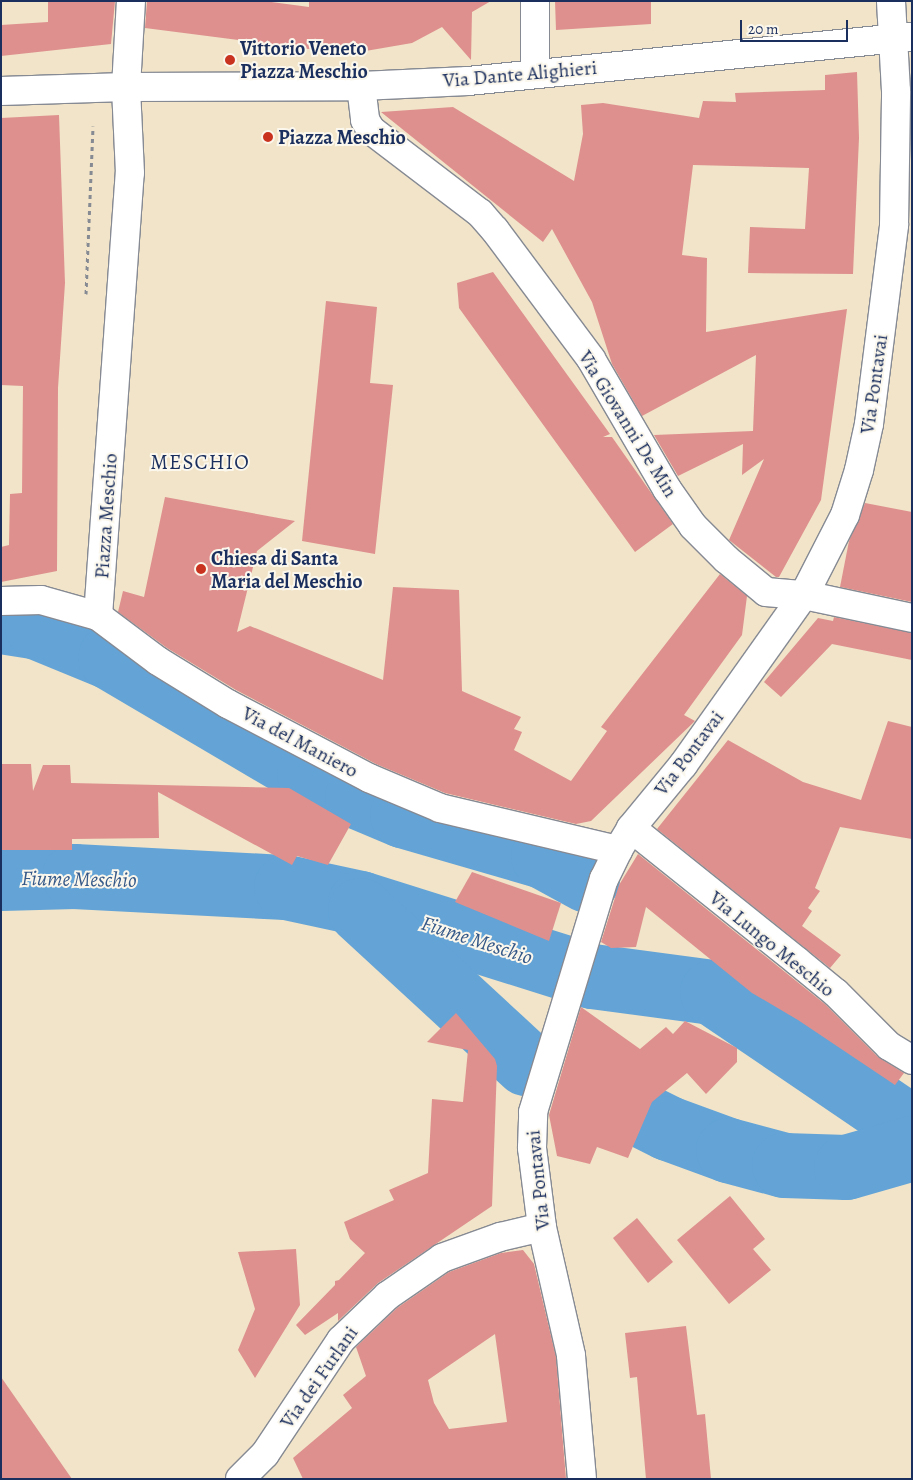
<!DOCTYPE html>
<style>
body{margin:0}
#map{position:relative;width:913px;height:1480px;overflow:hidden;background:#f1e4c8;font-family:Alegreya,serif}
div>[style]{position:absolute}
.river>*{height:65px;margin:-32.5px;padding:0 32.5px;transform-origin:32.5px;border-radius:32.5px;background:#63a3d6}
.building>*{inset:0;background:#de908f}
.path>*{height:3px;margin-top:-1.5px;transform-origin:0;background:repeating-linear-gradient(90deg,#868a93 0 4px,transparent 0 8px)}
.roads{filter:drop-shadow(1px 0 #868a93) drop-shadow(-1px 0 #868a93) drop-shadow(0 1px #868a93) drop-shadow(0 -1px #868a93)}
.minor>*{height:28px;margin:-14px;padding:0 14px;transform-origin:14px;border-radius:14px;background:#fff}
.major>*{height:28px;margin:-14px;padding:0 14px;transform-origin:14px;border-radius:14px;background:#fff}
.dots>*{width:14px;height:14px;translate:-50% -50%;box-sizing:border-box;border:2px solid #fbf7ec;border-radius:50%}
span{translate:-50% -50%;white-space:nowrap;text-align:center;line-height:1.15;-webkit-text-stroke:4px #fbf7ec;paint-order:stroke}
.poi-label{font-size:20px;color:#1b2f5e;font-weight:700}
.left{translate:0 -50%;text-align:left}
.street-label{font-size:20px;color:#1b2f5e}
.neighbourhood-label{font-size:21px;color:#1b2f5e;letter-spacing:1px}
.water-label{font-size:21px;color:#345888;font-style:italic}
.frame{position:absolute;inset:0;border:2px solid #1b2f5e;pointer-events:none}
.scale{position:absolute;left:740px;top:20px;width:108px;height:22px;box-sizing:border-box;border:2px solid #1b2f5e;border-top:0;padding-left:6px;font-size:15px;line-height:18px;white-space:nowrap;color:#1b2f5e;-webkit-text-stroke:4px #fbf7ec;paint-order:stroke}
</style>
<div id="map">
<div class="river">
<div style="left:1px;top:621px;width:36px;rotate:9deg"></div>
<div style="left:37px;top:627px;width:79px;rotate:22.3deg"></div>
<div style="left:110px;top:657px;width:231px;rotate:30.5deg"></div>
<div style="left:309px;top:774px;width:53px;rotate:24.6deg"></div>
<div style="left:357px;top:796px;width:49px;rotate:22.9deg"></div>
<div style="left:402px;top:815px;width:147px;rotate:16.2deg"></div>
<div style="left:543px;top:856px;width:50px;rotate:28.6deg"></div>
<div style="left:1px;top:878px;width:73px;rotate:-1.6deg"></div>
<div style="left:74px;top:876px;width:212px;rotate:3deg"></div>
<div style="left:286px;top:887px;width:76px;rotate:12.2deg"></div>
<div style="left:360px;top:903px;width:243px;rotate:17.5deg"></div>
<div style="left:592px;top:976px;width:121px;rotate:7.6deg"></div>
<div style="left:712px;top:992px;width:242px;rotate:34.2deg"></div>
<div style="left:360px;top:910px;width:226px;rotate:42.7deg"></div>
<div style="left:614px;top:1101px;width:60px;rotate:26.6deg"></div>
<div style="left:668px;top:1128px;width:64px;rotate:20.1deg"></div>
<div style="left:728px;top:1150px;width:58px;rotate:15deg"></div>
<div style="left:784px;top:1165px;width:62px;rotate:1.8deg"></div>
<div style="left:846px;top:1167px;width:69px;rotate:-16.1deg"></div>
</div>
<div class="building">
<div style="clip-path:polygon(48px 1px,115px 1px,111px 44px,1px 56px,1px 25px,48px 22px)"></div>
<div style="clip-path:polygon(147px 1px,264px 1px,309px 7px,309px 1px,491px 1px,472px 12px,471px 60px,442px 27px,412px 43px,348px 54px,145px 28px)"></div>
<div style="clip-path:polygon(555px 1px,651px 1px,651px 24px,556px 30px)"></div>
<div style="clip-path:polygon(857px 72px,859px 138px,853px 274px,748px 273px,750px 227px,805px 229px,809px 168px,693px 165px,682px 255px,707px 258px,706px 332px,847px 309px,821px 500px,779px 577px,776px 577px,729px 540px,764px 459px,742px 475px,743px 444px,678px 476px,654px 435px,753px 431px,756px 355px,642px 416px,612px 364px,592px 302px,552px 229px,543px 242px,381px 112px,453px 107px,574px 181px,583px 134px,581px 105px,603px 103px,699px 118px,703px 101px,736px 102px,735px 93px,825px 90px,825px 75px)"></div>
<div style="clip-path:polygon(59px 115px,65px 283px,58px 388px,57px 571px,1px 582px,1px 547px,9px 545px,10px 494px,22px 493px,23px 386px,1px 385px,1px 118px)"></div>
<div style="clip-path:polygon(493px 272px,610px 434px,603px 437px,612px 437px,673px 524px,635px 552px,459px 308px,457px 283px)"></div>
<div style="clip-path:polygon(326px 301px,377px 307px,370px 383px,393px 385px,375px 554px,302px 541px)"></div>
<div style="clip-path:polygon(165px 497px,295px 521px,257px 551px,237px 632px,250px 626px,383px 680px,393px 587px,459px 590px,462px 691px,521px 717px,514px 729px,522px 732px,514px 750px,571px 781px,607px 731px,601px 727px,720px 574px,747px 596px,742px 635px,684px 715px,695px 721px,591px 821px,576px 824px,445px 793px,376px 764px,236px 690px,167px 648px,118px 612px,123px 591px,144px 597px)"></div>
<div style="clip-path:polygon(865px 503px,912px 512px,912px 602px,840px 587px,849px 541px)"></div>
<div style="clip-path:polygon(834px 617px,912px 633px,912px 660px,832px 644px,781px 697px,764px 682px,818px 618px,833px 621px)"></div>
<div style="clip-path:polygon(888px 721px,912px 727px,912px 839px,840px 827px,815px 888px,820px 891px,808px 908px,812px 911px,802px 926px,841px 955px,830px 968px,657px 829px,728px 740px,803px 782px,861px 800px)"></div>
<div style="clip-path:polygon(1px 764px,31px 764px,33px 791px,43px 765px,70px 765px,71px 783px,289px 788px,351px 824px,328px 865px,297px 856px,292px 865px,158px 792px,159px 838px,72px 839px,72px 850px,1px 850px)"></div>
<div style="clip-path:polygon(638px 854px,826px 1005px,878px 1057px,904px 1073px,895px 1085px,798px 1020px,752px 993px,646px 907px,636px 947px,611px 948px,601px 942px,619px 885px)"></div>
<div style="clip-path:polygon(472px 872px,561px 903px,549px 941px,455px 902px)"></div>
<div style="clip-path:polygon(581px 1007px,640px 1049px,666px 1027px,673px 1034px,685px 1021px,737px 1048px,737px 1062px,706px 1094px,687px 1073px,652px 1102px,628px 1158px,597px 1147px,590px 1164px,557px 1156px,549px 1115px)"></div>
<div style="clip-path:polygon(456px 1013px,495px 1059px,497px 1066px,492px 1206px,378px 1283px,338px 1321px,338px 1313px,305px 1335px,296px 1325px,335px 1285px,335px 1281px,339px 1280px,365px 1253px,350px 1239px,344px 1222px,394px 1200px,389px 1190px,428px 1173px,432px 1099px,463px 1102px,468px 1050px,427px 1042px)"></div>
<div style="clip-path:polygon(730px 1196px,765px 1239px,753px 1249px,771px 1270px,729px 1304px,677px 1240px)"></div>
<div style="clip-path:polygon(637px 1218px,673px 1262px,648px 1283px,613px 1238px)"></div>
<div style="clip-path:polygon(296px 1249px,300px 1305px,255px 1378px,238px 1350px,255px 1309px,238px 1252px)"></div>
<div style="clip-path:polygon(evenodd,523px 1250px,534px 1264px,556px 1357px,566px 1479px,303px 1479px,293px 1458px,352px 1408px,343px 1395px,366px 1376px,356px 1347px,397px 1308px,449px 1272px,501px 1253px,523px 1250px,495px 1334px,507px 1422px,449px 1429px,434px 1403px,428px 1380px,495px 1334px)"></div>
<div style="clip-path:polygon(686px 1326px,697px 1415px,705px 1414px,711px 1479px,646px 1479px,637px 1377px,630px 1378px,625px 1333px)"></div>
<div style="clip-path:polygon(1px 1377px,72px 1479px,1px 1479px)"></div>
</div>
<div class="path">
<div style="left:86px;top:294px;width:168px;rotate:-87.6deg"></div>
</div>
<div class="roads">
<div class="minor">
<div style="left:535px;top:74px;width:73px;rotate:-90deg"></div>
<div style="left:361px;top:86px;width:34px;rotate:83deg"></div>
<div style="left:365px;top:120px;width:12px;rotate:59deg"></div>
<div style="left:371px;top:130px;width:137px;rotate:37.3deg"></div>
<div style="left:480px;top:213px;width:23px;rotate:49deg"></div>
<div style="left:495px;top:230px;width:161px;rotate:53.3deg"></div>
<div style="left:591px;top:359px;width:151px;rotate:59.7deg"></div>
<div style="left:667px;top:489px;width:45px;rotate:54.9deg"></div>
<div style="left:693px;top:526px;width:47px;rotate:45deg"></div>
<div style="left:726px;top:559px;width:52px;rotate:39.5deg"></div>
<div style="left:766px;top:592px;width:38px;rotate:5deg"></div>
<div style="left:804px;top:595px;width:110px;rotate:12deg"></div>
<div style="left:1px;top:601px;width:40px;rotate:-1.4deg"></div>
<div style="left:41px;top:600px;width:59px;rotate:15.7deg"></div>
<div style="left:98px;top:616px;width:75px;rotate:36.9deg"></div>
<div style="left:158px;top:661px;width:82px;rotate:31.6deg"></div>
<div style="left:228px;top:704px;width:159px;rotate:27.7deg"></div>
<div style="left:369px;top:778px;width:77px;rotate:22.9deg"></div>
<div style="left:440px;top:808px;width:183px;rotate:13.3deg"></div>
<div style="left:98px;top:616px;width:444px;rotate:-85.9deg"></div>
<div style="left:130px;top:173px;width:86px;rotate:-92.7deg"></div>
<div style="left:126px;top:87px;width:86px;rotate:-86.7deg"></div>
<div style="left:631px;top:828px;width:213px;rotate:38.7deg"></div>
<div style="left:797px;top:961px;width:50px;rotate:39.4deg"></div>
<div style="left:836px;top:993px;width:75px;rotate:45deg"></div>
<div style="left:889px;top:1046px;width:27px;rotate:31deg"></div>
<div style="left:240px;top:1479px;width:35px;rotate:-45deg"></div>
<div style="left:265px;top:1454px;width:137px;rotate:-56.3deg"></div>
<div style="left:341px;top:1340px;width:64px;rotate:-43.7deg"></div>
<div style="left:387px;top:1296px;width:67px;rotate:-34.6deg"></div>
<div style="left:442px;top:1258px;width:62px;rotate:-19.9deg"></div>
<div style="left:500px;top:1237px;width:43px;rotate:-13.4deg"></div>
<div style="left:582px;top:1479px;width:124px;rotate:-95.1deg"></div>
<div style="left:571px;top:1355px;width:131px;rotate:-102.8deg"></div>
<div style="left:542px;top:1227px;width:80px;rotate:-97.2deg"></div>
<div style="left:532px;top:1148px;width:36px;rotate:-88deg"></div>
<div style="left:533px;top:1112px;width:244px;rotate:-73.1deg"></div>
<div style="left:604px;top:879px;width:32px;rotate:-64deg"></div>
<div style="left:618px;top:850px;width:26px;rotate:-59deg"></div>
<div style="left:631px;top:828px;width:82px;rotate:-50.5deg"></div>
<div style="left:683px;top:765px;width:209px;rotate:-54.6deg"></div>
<div style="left:804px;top:595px;width:90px;rotate:-62.9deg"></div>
<div style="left:845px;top:515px;width:47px;rotate:-72.7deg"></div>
<div style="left:859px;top:470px;width:47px;rotate:-77.7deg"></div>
<div style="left:869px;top:424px;width:201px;rotate:-82.8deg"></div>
<div style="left:894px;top:225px;width:134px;rotate:-89.1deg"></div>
<div style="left:896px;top:91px;width:90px;rotate:-93.2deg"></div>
</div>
<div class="major">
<div style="left:1px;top:91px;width:125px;rotate:-1.8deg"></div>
<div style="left:126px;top:87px;width:235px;rotate:-0.2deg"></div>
<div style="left:361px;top:86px;width:107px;rotate:-2.7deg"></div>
<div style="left:468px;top:81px;width:446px;rotate:-5.7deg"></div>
</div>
</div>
<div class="dots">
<div style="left:230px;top:60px;background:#c8321e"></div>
<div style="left:268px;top:137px;background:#c8321e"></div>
<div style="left:201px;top:569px;background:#c8321e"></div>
</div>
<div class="poi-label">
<span class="left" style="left:240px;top:60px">Vittorio Veneto<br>Piazza Meschio</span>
<span class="left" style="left:278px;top:137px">Piazza Meschio</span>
<span class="left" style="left:211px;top:570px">Chiesa di Santa<br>Maria del Meschio</span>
</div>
<div class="street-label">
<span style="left:520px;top:74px;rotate:-5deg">Via Dante Alighieri</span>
<span style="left:874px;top:384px;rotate:-82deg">Via Pontavai</span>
<span style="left:628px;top:424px;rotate:58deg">Via Giovanni De Min</span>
<span style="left:106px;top:516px;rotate:-86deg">Piazza Meschio</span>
<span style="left:300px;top:742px;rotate:28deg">Via del Maniero</span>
<span style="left:689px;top:753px;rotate:-53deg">Via Pontavai</span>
<span style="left:772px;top:944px;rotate:39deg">Via Lungo Meschio</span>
<span style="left:538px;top:1180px;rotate:-96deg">Via Pontavai</span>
<span style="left:319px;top:1377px;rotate:-55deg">Via dei Furlani</span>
</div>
<div class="neighbourhood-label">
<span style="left:200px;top:462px">MESCHIO</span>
</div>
<div class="water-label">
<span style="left:79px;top:879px;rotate:1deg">Fiume Meschio</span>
<span style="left:477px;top:940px;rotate:18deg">Fiume Meschio</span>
</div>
<div class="frame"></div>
<div class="scale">20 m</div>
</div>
